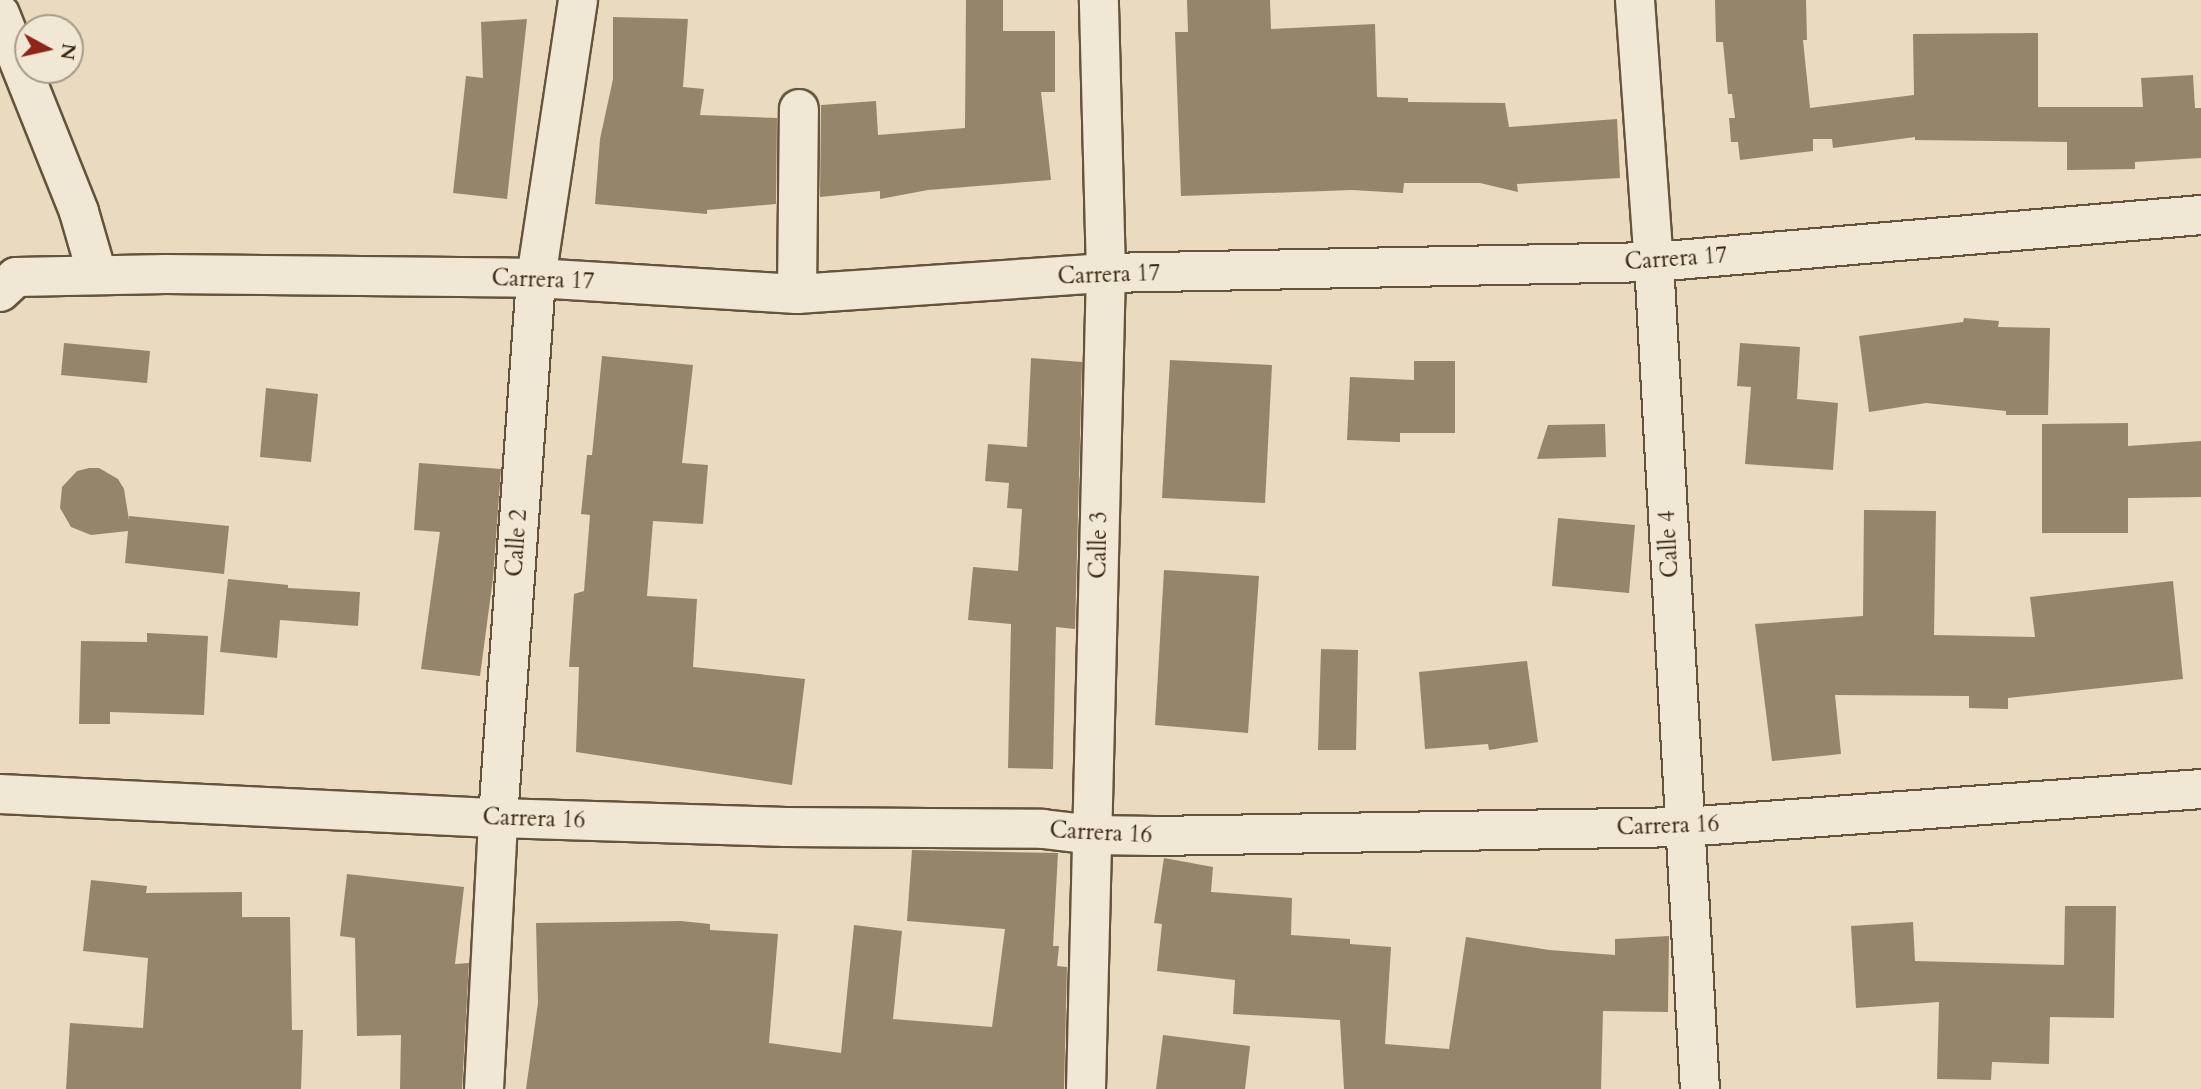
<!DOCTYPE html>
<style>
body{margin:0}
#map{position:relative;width:2201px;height:1089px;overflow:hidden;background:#eadabf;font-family:Cardo,serif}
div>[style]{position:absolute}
.building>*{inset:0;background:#95856b}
.roads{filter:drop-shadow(2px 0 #65543c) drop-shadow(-2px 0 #65543c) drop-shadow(0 2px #65543c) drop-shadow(0 -2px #65543c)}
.minor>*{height:38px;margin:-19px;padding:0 19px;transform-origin:19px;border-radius:19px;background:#f1e7d5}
span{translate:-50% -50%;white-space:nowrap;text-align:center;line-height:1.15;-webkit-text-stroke:7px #f1e7d5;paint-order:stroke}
.street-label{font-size:23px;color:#392810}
.north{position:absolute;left:14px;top:14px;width:70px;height:70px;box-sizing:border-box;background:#f1e7d5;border:2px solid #a79b86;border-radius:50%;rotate:98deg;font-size:19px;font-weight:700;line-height:28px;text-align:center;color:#392810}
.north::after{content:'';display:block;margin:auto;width:24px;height:32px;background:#8f2418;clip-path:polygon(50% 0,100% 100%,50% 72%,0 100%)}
</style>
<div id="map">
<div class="building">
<div style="clip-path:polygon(966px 0,1003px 0,1003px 31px,1055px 31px,1055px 92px,1041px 92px,1051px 180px,928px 190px,880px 199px,880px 191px,820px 197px,821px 105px,876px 101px,878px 135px,965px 128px)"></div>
<div style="clip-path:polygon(1187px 0,1270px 0,1271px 29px,1375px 24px,1377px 97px,1408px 98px,1408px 102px,1505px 103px,1509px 127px,1617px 119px,1620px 178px,1517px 184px,1518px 192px,1480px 183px,1404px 183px,1403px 193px,1352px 190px,1181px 196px,1175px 32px,1188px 32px)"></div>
<div style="clip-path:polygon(1715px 0,1806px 0,1807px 40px,1803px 40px,1810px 108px,1914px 95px,1913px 34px,2038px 33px,2038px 107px,2143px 107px,2141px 78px,2193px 75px,2195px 108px,2201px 108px,2201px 158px,2135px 162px,2135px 169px,2067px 170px,2067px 142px,1915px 140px,1915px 137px,1833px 148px,1832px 139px,1813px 139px,1813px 151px,1740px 160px,1738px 142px,1731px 142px,1729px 118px,1735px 118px,1732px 94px,1728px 94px,1723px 42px,1716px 42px)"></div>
<div style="clip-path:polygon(613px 17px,688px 19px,683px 87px,704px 89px,700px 115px,777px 118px,776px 204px,707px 210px,707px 214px,595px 204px,600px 139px,613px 79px)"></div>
<div style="clip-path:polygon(527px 19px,507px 199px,453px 193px,466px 76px,483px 78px,481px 22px)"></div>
<div style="clip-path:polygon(1964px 318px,1999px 321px,1998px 327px,2050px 328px,2048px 415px,2006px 415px,2006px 411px,1926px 403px,1869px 412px,1859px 336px,1963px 322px)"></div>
<div style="clip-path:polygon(64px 343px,150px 351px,147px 383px,61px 375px)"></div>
<div style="clip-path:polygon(1740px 343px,1800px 347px,1797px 399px,1838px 403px,1833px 470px,1745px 464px,1751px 387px,1737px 386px)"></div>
<div style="clip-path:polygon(602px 356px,693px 365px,682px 463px,708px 465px,703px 524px,653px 521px,647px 596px,697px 599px,693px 667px,805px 679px,792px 785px,576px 752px,579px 667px,569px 667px,574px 594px,584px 591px,590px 515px,581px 514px,587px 455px,592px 455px)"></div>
<div style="clip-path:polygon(1031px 358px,1082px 362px,1075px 629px,1056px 627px,1053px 769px,1008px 768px,1011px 624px,968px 620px,973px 567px,1018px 571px,1022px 509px,1007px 508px,1009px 483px,985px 481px,988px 444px,1027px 447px)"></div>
<div style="clip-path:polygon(1170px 360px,1272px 365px,1265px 503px,1162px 498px)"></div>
<div style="clip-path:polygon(1414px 361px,1455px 361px,1455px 433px,1400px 433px,1400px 442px,1347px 440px,1350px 377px,1414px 380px)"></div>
<div style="clip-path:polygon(266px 388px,318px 394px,311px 462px,260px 457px)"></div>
<div style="clip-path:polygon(2128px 423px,2128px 446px,2201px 441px,2201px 497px,2128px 498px,2128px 533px,2042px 533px,2042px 424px)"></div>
<div style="clip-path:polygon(1605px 424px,1606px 457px,1537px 459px,1548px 425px)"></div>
<div style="clip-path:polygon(419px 463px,501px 469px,493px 578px,480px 676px,421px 669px,440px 532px,414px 530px)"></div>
<div style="clip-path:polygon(89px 468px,99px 468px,118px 479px,124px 489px,129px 520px,129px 516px,229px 526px,224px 574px,125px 563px,128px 531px,91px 535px,71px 527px,60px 508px,62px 487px,77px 471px)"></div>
<div style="clip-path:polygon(1864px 510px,1936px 511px,1934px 635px,2035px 637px,2030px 597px,2173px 581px,2183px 679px,2008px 698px,2008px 709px,1969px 708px,1969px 696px,1835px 695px,1841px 754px,1772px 761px,1755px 624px,1863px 616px)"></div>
<div style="clip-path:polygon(1558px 518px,1635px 525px,1629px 593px,1552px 586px)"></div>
<div style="clip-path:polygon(1164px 570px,1259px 576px,1248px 733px,1155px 725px)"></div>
<div style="clip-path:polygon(228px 579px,288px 585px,288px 588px,360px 592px,358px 626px,280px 620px,277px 658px,220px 652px)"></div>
<div style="clip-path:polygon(147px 633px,208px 636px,204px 715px,110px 712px,110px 724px,79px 724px,81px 641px,147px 642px)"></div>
<div style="clip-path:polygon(1321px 649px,1358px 650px,1356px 750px,1318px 750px)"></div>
<div style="clip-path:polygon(1527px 661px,1538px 742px,1489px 750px,1488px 744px,1425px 749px,1419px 672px)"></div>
<div style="clip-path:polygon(912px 850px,1058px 853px,1053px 946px,1059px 946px,1057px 966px,1067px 967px,1064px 1089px,526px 1089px,538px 1003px,536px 923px,681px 921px,710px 924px,710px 930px,778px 934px,769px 1043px,841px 1053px,854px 925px,902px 931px,893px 1019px,992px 1027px,1005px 929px,907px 921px)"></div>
<div style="clip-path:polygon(1164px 858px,1213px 867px,1211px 892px,1292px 898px,1291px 935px,1350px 939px,1350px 944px,1391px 947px,1385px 1044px,1449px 1049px,1466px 937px,1549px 950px,1615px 955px,1615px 939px,1669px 936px,1668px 1012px,1603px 1011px,1601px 1089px,1344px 1089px,1340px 1020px,1233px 1014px,1235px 980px,1157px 971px,1162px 924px,1154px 923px)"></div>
<div style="clip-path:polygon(347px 874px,464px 887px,455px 964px,469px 963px,462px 1089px,400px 1089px,401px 1035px,357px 1036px,355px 938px,340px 936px)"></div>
<div style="clip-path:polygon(91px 880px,147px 886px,146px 893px,242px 892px,242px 917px,290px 917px,292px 1030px,303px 1030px,301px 1089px,66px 1089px,70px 1023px,143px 1028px,148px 958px,83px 951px)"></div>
<div style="clip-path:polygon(2065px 906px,2116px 906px,2114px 1018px,2050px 1017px,2049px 1064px,1992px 1062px,1991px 1080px,1937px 1079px,1939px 1002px,1856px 1008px,1851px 926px,1913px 922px,1915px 961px,2064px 965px)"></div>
<div style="clip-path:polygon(1163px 1035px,1250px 1046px,1245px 1089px,1156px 1089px)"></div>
</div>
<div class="roads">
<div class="minor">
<div style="left:1635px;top:0;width:263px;rotate:85.9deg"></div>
<div style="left:1654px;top:262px;width:828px;rotate:86.82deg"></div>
<div style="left:0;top:14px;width:213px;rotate:68.2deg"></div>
<div style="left:79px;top:212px;width:65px;rotate:73.8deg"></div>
<div style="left:0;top:292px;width:22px;rotate:-43deg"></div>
<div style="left:16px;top:277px;width:150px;rotate:-1.1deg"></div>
<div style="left:166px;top:274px;width:370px;rotate:0.6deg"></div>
<div style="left:536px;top:278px;width:261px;rotate:3.5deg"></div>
<div style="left:797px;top:294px;width:310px;rotate:-3.9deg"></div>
<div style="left:1106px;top:273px;width:548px;rotate:-1.15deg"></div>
<div style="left:1654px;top:262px;width:549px;rotate:-4.91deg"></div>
<div style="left:797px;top:294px;width:185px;rotate:-89.4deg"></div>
<div style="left:0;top:794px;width:499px;rotate:2.8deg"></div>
<div style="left:498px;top:818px;width:288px;rotate:1.8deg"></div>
<div style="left:786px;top:827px;width:257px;rotate:0.4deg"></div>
<div style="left:1043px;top:829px;width:50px;rotate:6.8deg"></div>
<div style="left:1093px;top:835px;width:62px;rotate:0.9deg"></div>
<div style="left:1155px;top:836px;width:529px;rotate:-0.97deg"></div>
<div style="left:1684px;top:827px;width:518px;rotate:-4.2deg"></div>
<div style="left:484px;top:1089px;width:271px;rotate:-87deg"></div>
<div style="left:498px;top:818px;width:541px;rotate:-85.97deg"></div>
<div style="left:536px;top:278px;width:281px;rotate:-81.4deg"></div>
<div style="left:1086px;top:1089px;width:816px;rotate:-88.6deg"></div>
<div style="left:1106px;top:273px;width:273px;rotate:-91.5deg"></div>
</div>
</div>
<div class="street-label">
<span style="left:1676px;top:259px;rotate:-4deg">Carrera 17</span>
<span style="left:1109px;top:275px;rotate:-2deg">Carrera 17</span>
<span style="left:543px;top:280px;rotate:2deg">Carrera 17</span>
<span style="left:517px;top:543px;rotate:-86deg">Calle 2</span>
<span style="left:1669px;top:544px;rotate:-93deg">Calle 4</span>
<span style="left:1099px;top:545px;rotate:-89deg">Calle 3</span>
<span style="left:534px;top:819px;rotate:2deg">Carrera 16</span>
<span style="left:1668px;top:826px;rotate:-2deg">Carrera 16</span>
<span style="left:1101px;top:833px;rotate:3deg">Carrera 16</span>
</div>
<div class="north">N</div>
</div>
